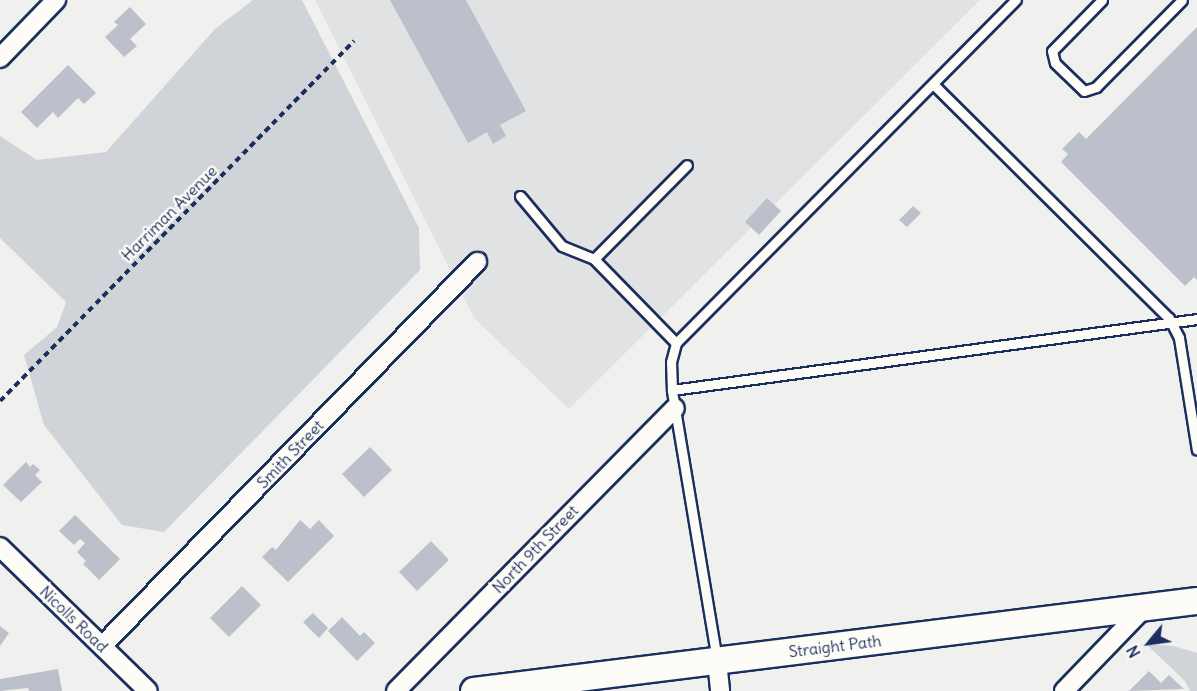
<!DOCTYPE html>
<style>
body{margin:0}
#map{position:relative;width:1197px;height:691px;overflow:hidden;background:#f0f0ee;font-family:Delius,sans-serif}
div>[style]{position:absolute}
.built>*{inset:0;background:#e0e2e3}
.green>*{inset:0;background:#d0d3d8}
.building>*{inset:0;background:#bbc0ca}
.path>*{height:4px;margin-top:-2px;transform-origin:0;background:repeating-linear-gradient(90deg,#1b2f5e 0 6px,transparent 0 10.5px)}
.roads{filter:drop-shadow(2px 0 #1b2f5e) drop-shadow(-2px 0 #1b2f5e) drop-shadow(0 2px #1b2f5e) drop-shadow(0 -2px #1b2f5e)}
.service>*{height:9px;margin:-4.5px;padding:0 4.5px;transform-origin:4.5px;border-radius:4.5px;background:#fdfcf7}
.minor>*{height:18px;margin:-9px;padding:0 9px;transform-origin:9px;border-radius:9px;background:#fdfcf7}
.secondary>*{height:26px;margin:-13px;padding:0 13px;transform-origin:13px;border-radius:13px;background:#fdfcf7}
span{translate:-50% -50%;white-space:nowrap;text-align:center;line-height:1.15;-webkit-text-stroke:5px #fdfcf7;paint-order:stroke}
.street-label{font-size:16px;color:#1b2f5e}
.north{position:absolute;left:1119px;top:613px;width:60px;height:60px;-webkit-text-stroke:4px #fdfcf7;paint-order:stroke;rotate:241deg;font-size:16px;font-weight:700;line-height:24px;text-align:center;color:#1b2f5e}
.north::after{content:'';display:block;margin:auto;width:21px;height:27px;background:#1b2f5e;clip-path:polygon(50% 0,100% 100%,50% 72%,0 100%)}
</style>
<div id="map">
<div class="built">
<div style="clip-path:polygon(315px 0,980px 0,569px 409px,474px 318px)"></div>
</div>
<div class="green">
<div style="clip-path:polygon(253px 0,302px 0,419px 228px,420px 270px,164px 532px,122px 525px,44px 425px,24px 355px,57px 327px,66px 302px,0 238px,0 136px,37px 160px,106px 152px,215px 29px)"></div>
<div style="clip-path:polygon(1146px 644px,1173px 646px,1197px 653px,1197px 691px,1190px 691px,1185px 681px)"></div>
</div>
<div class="building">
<div style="clip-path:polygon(390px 0,466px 0,526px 111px,500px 125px,506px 136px,493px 144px,487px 132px,468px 143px)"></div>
<div style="clip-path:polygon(130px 7px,146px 24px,130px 39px,137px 46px,124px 57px,105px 37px,118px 25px,114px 22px)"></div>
<div style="clip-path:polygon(1197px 27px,1197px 280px,1194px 277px,1185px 286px,1061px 162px,1068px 154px,1062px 149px,1079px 132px,1086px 139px)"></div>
<div style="clip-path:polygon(68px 65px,96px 93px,84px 104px,78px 98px,58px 118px,53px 112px,37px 128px,21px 112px)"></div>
<div style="clip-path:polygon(767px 198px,781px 211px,759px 235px,745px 222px)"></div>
<div style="clip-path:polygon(913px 206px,921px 213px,907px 227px,899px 220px)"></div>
<div style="clip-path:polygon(370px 447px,392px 470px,364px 497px,342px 474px)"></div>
<div style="clip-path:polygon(26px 462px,30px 467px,33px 464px,40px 470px,35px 475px,42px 482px,21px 502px,3px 485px)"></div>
<div style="clip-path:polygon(75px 515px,120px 559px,99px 580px,83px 564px,86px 561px,77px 552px,85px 543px,80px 539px,74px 545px,59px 531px)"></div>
<div style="clip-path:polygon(300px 520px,310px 529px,319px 520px,334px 536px,288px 582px,262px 557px,272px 547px,276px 550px)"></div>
<div style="clip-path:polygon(431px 541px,449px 560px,417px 591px,399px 572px)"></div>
<div style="clip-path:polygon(242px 586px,261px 605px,229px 637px,210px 618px)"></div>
<div style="clip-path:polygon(313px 613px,328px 628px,319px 638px,303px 622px)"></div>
<div style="clip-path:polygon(342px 617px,360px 636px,364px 632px,375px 643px,357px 661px,328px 631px)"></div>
<div style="clip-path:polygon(0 626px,9px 633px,0 646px)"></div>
<div style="clip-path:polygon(58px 669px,62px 691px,29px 691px,28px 688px,0 691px,0 679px)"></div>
<div style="clip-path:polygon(1149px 671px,1161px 683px,1169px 675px,1184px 689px,1129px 691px)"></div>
</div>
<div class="path">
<div style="left:0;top:401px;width:505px;rotate:-45.48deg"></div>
</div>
<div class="roads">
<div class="service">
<div style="left:1102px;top:0;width:71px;rotate:134.4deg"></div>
<div style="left:1052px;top:51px;width:12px;rotate:76deg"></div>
<div style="left:1055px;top:63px;width:40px;rotate:44deg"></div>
<div style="left:1084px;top:91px;width:13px;rotate:-18deg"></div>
<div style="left:1096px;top:87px;width:122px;rotate:-45.3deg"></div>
<div style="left:933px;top:84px;width:332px;rotate:44.8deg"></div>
<div style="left:1169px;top:318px;width:22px;rotate:63deg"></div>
<div style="left:1179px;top:338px;width:113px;rotate:80.9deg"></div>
<div style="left:520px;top:196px;width:65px;rotate:50deg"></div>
<div style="left:562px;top:246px;width:35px;rotate:22deg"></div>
<div style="left:594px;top:259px;width:132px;rotate:-45.3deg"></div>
<div style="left:594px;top:259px;width:117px;rotate:45.7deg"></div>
<div style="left:672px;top:390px;width:530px;rotate:-7.7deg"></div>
<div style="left:717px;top:660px;width:274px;rotate:-99.5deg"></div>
<div style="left:672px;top:390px;width:28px;rotate:-92deg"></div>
<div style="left:671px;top:362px;width:20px;rotate:-75deg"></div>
<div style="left:676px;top:343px;width:483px;rotate:-45.3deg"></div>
</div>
<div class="minor">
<div style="left:0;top:58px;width:81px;rotate:-46deg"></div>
<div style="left:0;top:547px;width:206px;rotate:44.2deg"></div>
<div style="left:102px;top:646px;width:537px;rotate:-45.68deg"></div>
<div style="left:717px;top:661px;width:30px;rotate:84deg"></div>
<div style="left:396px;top:691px;width:397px;rotate:-45.4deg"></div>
<div style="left:1064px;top:691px;width:117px;rotate:-46deg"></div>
</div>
<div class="secondary">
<div style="left:474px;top:691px;width:729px;rotate:-7.1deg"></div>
</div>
</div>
<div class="street-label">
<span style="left:169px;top:213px;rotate:-45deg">Harriman Avenue</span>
<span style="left:290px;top:454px;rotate:-46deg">Smith Street</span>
<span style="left:535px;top:549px;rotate:-46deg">North 9th Street</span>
<span style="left:74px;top:619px;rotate:44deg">Nicolls Road</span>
<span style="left:835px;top:646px;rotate:-7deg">Straight Path</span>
</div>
<div class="north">N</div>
</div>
